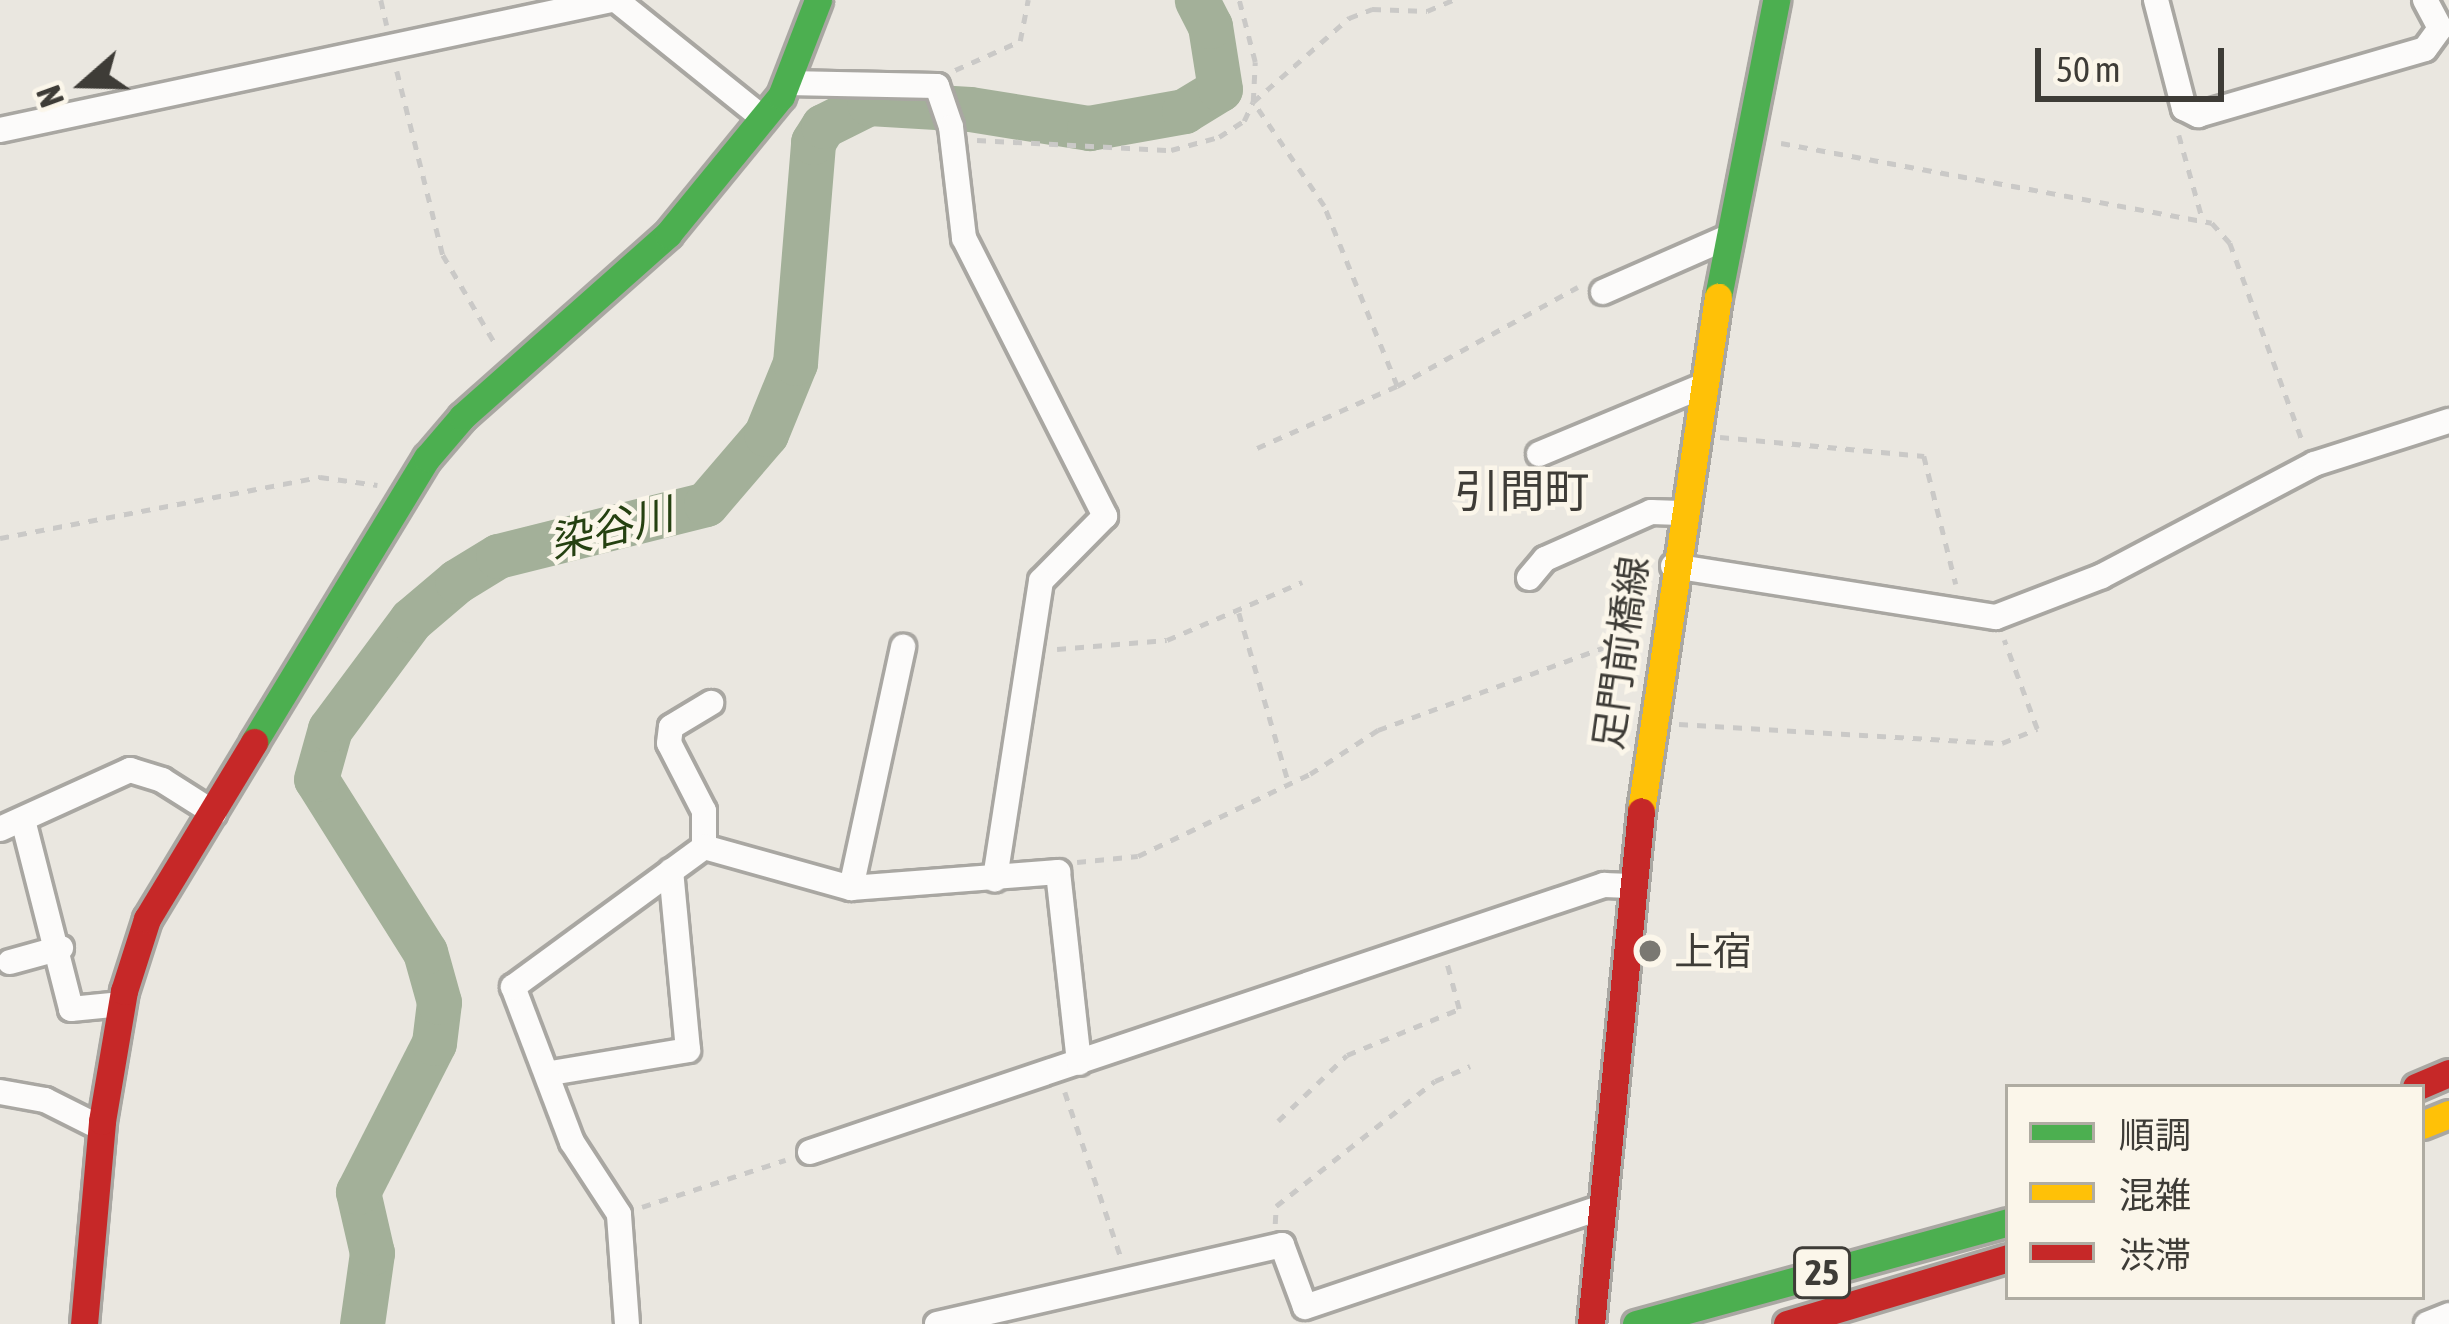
<!DOCTYPE html>
<meta charset="utf-8">
<style>
body{margin:0}
#map{position:relative;width:2449px;height:1324px;overflow:hidden;background:#eae7e0;font-family:"Asap Condensed","Noto Sans JP",sans-serif}
div>[style]{position:absolute}
.river>*{height:45px;margin:-22.5px;padding:0 22.5px;transform-origin:22.5px;border-radius:22.5px;background:#a3b099}
.path>*{height:4.5px;margin-top:-2.25px;transform-origin:0;background:repeating-linear-gradient(90deg,#cac9c7 0 9px,transparent 0 18px)}
.roads{filter:drop-shadow(3px 0 #a9a7a2) drop-shadow(-3px 0 #a9a7a2) drop-shadow(0 3px #a9a7a2) drop-shadow(0 -3px #a9a7a2)}
.street>*{height:24px;margin:-12px;padding:0 12px;transform-origin:12px;border-radius:12px;background:#fcfbfa}
.fast>*{height:27px;margin:-13.5px;padding:0 13.5px;transform-origin:13.5px;border-radius:13.5px;background:#4caf50}
.slow>*{height:27px;margin:-13.5px;padding:0 13.5px;transform-origin:13.5px;border-radius:13.5px;background:#ffc107}
.jam>*{height:27px;margin:-13.5px;padding:0 13.5px;transform-origin:13.5px;border-radius:13.5px;background:#c62828}
.dots>*{width:33px;height:33px;translate:-50% -50%;box-sizing:border-box;border:6px solid #fbf6ea;border-radius:50%}
span{translate:-50% -50%;white-space:nowrap;text-align:center;line-height:1.15;-webkit-text-stroke:9px #fbf6ea;paint-order:stroke}
.shield-label span{padding:3px 9px;background:#fbf6ea;border:3px solid;border-radius:9px;-webkit-text-stroke-width:0}
.shield-label{font-size:36px;color:#3e3c37;font-weight:700}
.street-label{font-size:39px;color:#3e3c37}
.poi-label{font-size:39px;color:#3e3c37}
.left{translate:0 -50%;text-align:left}
.water-label{font-size:42px;color:#254111;font-style:italic}
.quarter-label{font-size:45px;color:#3e3c37}
.legend{position:absolute;left:2005px;top:1084px;width:420px;height:216px;box-sizing:border-box;background:#fbf6ea;border:3px solid #afaca2;margin:0;padding:15px 21px;list-style:none;font-size:36px;color:#3e3c37}
.legend li{display:flex;align-items:center;gap:24px;height:60px}
.legend b{width:60px;border:3px solid #afaca2}
.north{position:absolute;left:24px;top:24px;width:120px;height:120px;-webkit-text-stroke:9px #fbf6ea;paint-order:stroke;rotate:250deg;font-size:33px;font-weight:700;line-height:48px;text-align:center;color:#3e3c37}
.north::after{content:'';display:block;margin:auto;width:42px;height:54px;background:#3e3c37;clip-path:polygon(50% 0,100% 100%,50% 72%,0 100%)}
.scale{position:absolute;left:2035px;top:48px;width:189px;height:54px;box-sizing:border-box;border:6px solid #3e3c37;border-top:0;padding-left:15px;font-size:36px;line-height:42px;white-space:nowrap;color:#3e3c37;-webkit-text-stroke:9px #fbf6ea;paint-order:stroke}
</style>
<div id="map">
<div class="river">
<div style="left:362px;top:1324px;width:72px;rotate:-82deg"></div>
<div style="left:372px;top:1253px;width:63px;rotate:-102.9deg"></div>
<div style="left:358px;top:1192px;width:167px;rotate:-63deg"></div>
<div style="left:434px;top:1043px;width:41px;rotate:-83deg"></div>
<div style="left:439px;top:1002px;width:52px;rotate:-105.6deg"></div>
<div style="left:425px;top:952px;width:204px;rotate:-122.2deg"></div>
<div style="left:316px;top:779px;width:52px;rotate:-74.4deg"></div>
<div style="left:330px;top:729px;width:136px;rotate:-53.4deg"></div>
<div style="left:411px;top:620px;width:60px;rotate:-40.3deg"></div>
<div style="left:457px;top:581px;width:48px;rotate:-31.4deg"></div>
<div style="left:498px;top:556px;width:214px;rotate:-14deg"></div>
<div style="left:706px;top:504px;width:92px;rotate:-49.4deg"></div>
<div style="left:766px;top:434px;width:77px;rotate:-67.8deg"></div>
<div style="left:795px;top:363px;width:222px;rotate:-85.3deg"></div>
<div style="left:813px;top:142px;width:19px;rotate:-58deg"></div>
<div style="left:823px;top:126px;width:51px;rotate:-26.6deg"></div>
<div style="left:869px;top:103px;width:101px;rotate:3.4deg"></div>
<div style="left:970px;top:109px;width:121px;rotate:9.1deg"></div>
<div style="left:1089px;top:128px;width:97px;rotate:-10.1deg"></div>
<div style="left:1184px;top:111px;width:42px;rotate:-31.4deg"></div>
<div style="left:1220px;top:89px;width:64px;rotate:-99deg"></div>
<div style="left:1210px;top:26px;width:29px;rotate:-117deg"></div>
</div>
<div class="path">
<div style="left:381px;top:0;width:26px;rotate:77deg"></div>
<div style="left:955px;top:70px;width:71px;rotate:-24deg"></div>
<div style="left:1020px;top:41px;width:42px;rotate:-79deg"></div>
<div style="left:397px;top:71px;width:190px;rotate:76deg"></div>
<div style="left:443px;top:255px;width:104px;rotate:59.5deg"></div>
<div style="left:2179px;top:135px;width:89px;rotate:74.4deg"></div>
<div style="left:977px;top:140px;width:194px;rotate:3deg"></div>
<div style="left:1171px;top:150px;width:50px;rotate:-15.2deg"></div>
<div style="left:1219px;top:137px;width:30px;rotate:-33deg"></div>
<div style="left:1244px;top:121px;width:21px;rotate:-65deg"></div>
<div style="left:1253px;top:102px;width:40px;rotate:-87.1deg"></div>
<div style="left:1255px;top:62px;width:64px;rotate:-104.5deg"></div>
<div style="left:1781px;top:143px;width:438px;rotate:10.5deg"></div>
<div style="left:2212px;top:223px;width:27px;rotate:48deg"></div>
<div style="left:2230px;top:243px;width:213px;rotate:69.9deg"></div>
<div style="left:1397px;top:386px;width:194px;rotate:-112.1deg"></div>
<div style="left:1324px;top:206px;width:126px;rotate:-124.3deg"></div>
<div style="left:1253px;top:102px;width:128px;rotate:-41.2deg"></div>
<div style="left:1349px;top:18px;width:25px;rotate:-21deg"></div>
<div style="left:1372px;top:9px;width:55px;rotate:2.1deg"></div>
<div style="left:1427px;top:11px;width:28px;rotate:-23deg"></div>
<div style="left:1720px;top:437px;width:205px;rotate:5.3deg"></div>
<div style="left:1924px;top:456px;width:132px;rotate:76deg"></div>
<div style="left:1257px;top:448px;width:153px;rotate:-23.9deg"></div>
<div style="left:1397px;top:386px;width:206px;rotate:-28.7deg"></div>
<div style="left:0;top:538px;width:326px;rotate:-10.8deg"></div>
<div style="left:320px;top:477px;width:58px;rotate:8deg"></div>
<div style="left:1239px;top:613px;width:178px;rotate:73.7deg"></div>
<div style="left:1057px;top:649px;width:110px;rotate:-4.7deg"></div>
<div style="left:1167px;top:640px;width:147px;rotate:-23.2deg"></div>
<div style="left:1679px;top:724px;width:324px;rotate:3.4deg"></div>
<div style="left:2002px;top:743px;width:38px;rotate:-22deg"></div>
<div style="left:2037px;top:729px;width:95px;rotate:-110.3deg"></div>
<div style="left:1077px;top:862px;width:61px;rotate:-5.6deg"></div>
<div style="left:1138px;top:856px;width:191px;rotate:-25.5deg"></div>
<div style="left:1310px;top:774px;width:81px;rotate:-32.9deg"></div>
<div style="left:1378px;top:730px;width:274px;rotate:-20.1deg"></div>
<div style="left:1065px;top:1092px;width:174px;rotate:71.3deg"></div>
<div style="left:1278px;top:1121px;width:95px;rotate:-43.7deg"></div>
<div style="left:1347px;top:1055px;width:121px;rotate:-22.3deg"></div>
<div style="left:1459px;top:1009px;width:47px;rotate:-104.9deg"></div>
<div style="left:642px;top:1207px;width:151px;rotate:-18.2deg"></div>
<div style="left:1275px;top:1224px;width:18px;rotate:-87deg"></div>
<div style="left:1276px;top:1206px;width:202px;rotate:-38.2deg"></div>
<div style="left:1435px;top:1081px;width:38px;rotate:-23deg"></div>
</div>
<div class="roads">
<div class="street">
<div style="left:616px;top:0;width:189px;rotate:38.8deg"></div>
<div style="left:2156px;top:0;width:112px;rotate:75.5deg"></div>
<div style="left:2184px;top:108px;width:16px;rotate:27deg"></div>
<div style="left:2198px;top:115px;width:236px;rotate:-16.2deg"></div>
<div style="left:2425px;top:49px;width:26px;rotate:-54deg"></div>
<div style="left:2440px;top:28px;width:32px;rotate:-118deg"></div>
<div style="left:787px;top:83px;width:150px;rotate:1.1deg"></div>
<div style="left:937px;top:86px;width:43px;rotate:71.1deg"></div>
<div style="left:951px;top:127px;width:112px;rotate:83.3deg"></div>
<div style="left:964px;top:238px;width:312px;rotate:63.1deg"></div>
<div style="left:1105px;top:516px;width:91px;rotate:134.6deg"></div>
<div style="left:1041px;top:581px;width:302px;rotate:98.8deg"></div>
<div style="left:0;top:130px;width:625px;rotate:-12.01deg"></div>
<div style="left:1603px;top:292px;width:137px;rotate:-23.7deg"></div>
<div style="left:1539px;top:454px;width:177px;rotate:-22.6deg"></div>
<div style="left:1673px;top:566px;width:327px;rotate:9deg"></div>
<div style="left:1996px;top:617px;width:114px;rotate:-21.1deg"></div>
<div style="left:2102px;top:576px;width:240px;rotate:-27.8deg"></div>
<div style="left:2314px;top:464px;width:142px;rotate:-17.7deg"></div>
<div style="left:1529px;top:578px;width:25px;rotate:-50deg"></div>
<div style="left:1545px;top:559px;width:116px;rotate:-23.9deg"></div>
<div style="left:1651px;top:512px;width:30px;rotate:2deg"></div>
<div style="left:23px;top:820px;width:195px;rotate:75.7deg"></div>
<div style="left:71px;top:1009px;width:51px;rotate:-5.6deg"></div>
<div style="left:0;top:829px;width:143px;rotate:-24.4deg"></div>
<div style="left:130px;top:770px;width:34px;rotate:17deg"></div>
<div style="left:162px;top:780px;width:62px;rotate:32.4deg"></div>
<div style="left:704px;top:847px;width:36px;rotate:-90deg"></div>
<div style="left:704px;top:811px;width:76px;rotate:-117.2deg"></div>
<div style="left:669px;top:743px;width:16px;rotate:-83deg"></div>
<div style="left:671px;top:727px;width:47px;rotate:-31deg"></div>
<div style="left:851px;top:888px;width:247px;rotate:-77.8deg"></div>
<div style="left:10px;top:962px;width:53px;rotate:-15.4deg"></div>
<div style="left:551px;top:1073px;width:139px;rotate:-9.5deg"></div>
<div style="left:688px;top:1050px;width:180px;rotate:-95.4deg"></div>
<div style="left:0;top:1092px;width:46px;rotate:10.1deg"></div>
<div style="left:45px;top:1100px;width:63px;rotate:26.6deg"></div>
<div style="left:810px;top:1152px;width:838px;rotate:-18.59deg"></div>
<div style="left:1604px;top:885px;width:27px;rotate:2deg"></div>
<div style="left:627px;top:1324px;width:110px;rotate:-94.2deg"></div>
<div style="left:619px;top:1214px;width:86px;rotate:-123.1deg"></div>
<div style="left:572px;top:1142px;width:166px;rotate:-110.8deg"></div>
<div style="left:513px;top:987px;width:237px;rotate:-36.2deg"></div>
<div style="left:704px;top:847px;width:153px;rotate:15.6deg"></div>
<div style="left:851px;top:888px;width:208px;rotate:-4.4deg"></div>
<div style="left:1058px;top:872px;width:192px;rotate:83.7deg"></div>
<div style="left:937px;top:1324px;width:354px;rotate:-12.9deg"></div>
<div style="left:1282px;top:1245px;width:66px;rotate:69.6deg"></div>
<div style="left:1305px;top:1307px;width:314px;rotate:-18.6deg"></div>
<div style="left:2427px;top:1324px;width:24px;rotate:-22deg"></div>
</div>
<div class="fast">
<div style="left:1718px;top:297px;width:303px;rotate:-78.9deg"></div>
<div style="left:254px;top:742px;width:333px;rotate:-58.7deg"></div>
<div style="left:427px;top:458px;width:54px;rotate:-49.5deg"></div>
<div style="left:462px;top:417px;width:276px;rotate:-41.6deg"></div>
<div style="left:668px;top:234px;width:178px;rotate:-50.7deg"></div>
<div style="left:781px;top:96px;width:103px;rotate:-68.9deg"></div>
<div style="left:1636px;top:1324px;width:386px;rotate:-15.3deg"></div>
</div>
<div class="slow">
<div style="left:1641px;top:811px;width:520px;rotate:-81.48deg"></div>
<div style="left:2422px;top:1125px;width:29px;rotate:-22deg"></div>
</div>
<div class="jam">
<div style="left:2416px;top:1087px;width:36px;rotate:-23deg"></div>
<div style="left:84px;top:1324px;width:204px;rotate:-84.9deg"></div>
<div style="left:102px;top:1121px;width:132px;rotate:-80.4deg"></div>
<div style="left:124px;top:991px;width:76px;rotate:-72.3deg"></div>
<div style="left:147px;top:919px;width:207px;rotate:-58.8deg"></div>
<div style="left:1591px;top:1324px;width:515px;rotate:-84.43deg"></div>
<div style="left:1787px;top:1324px;width:231px;rotate:-16.6deg"></div>
</div>
</div>
<div class="dots">
<div style="left:1650px;top:951px;background:#7a7872"></div>
</div>
<div class="shield-label">
<span style="left:1822px;top:1273px">25</span>
</div>
<div class="street-label">
<span style="left:1621px;top:653px;rotate:-82deg">足門前橋線</span>
</div>
<div class="poi-label">
<span class="left" style="left:1674px;top:951px">上宿</span>
</div>
<div class="water-label">
<span style="left:611px;top:528px;rotate:-14deg">染谷川</span>
</div>
<div class="quarter-label">
<span style="left:1522px;top:492px">引間町</span>
</div>
<ul class="legend">
<li><b style="height:15px;background:#4caf50"></b>順調</li>
<li><b style="height:15px;background:#ffc107"></b>混雑</li>
<li><b style="height:15px;background:#c62828"></b>渋滞</li>
</ul>
<div class="north">N</div>
<div class="scale">50 m</div>
</div>
